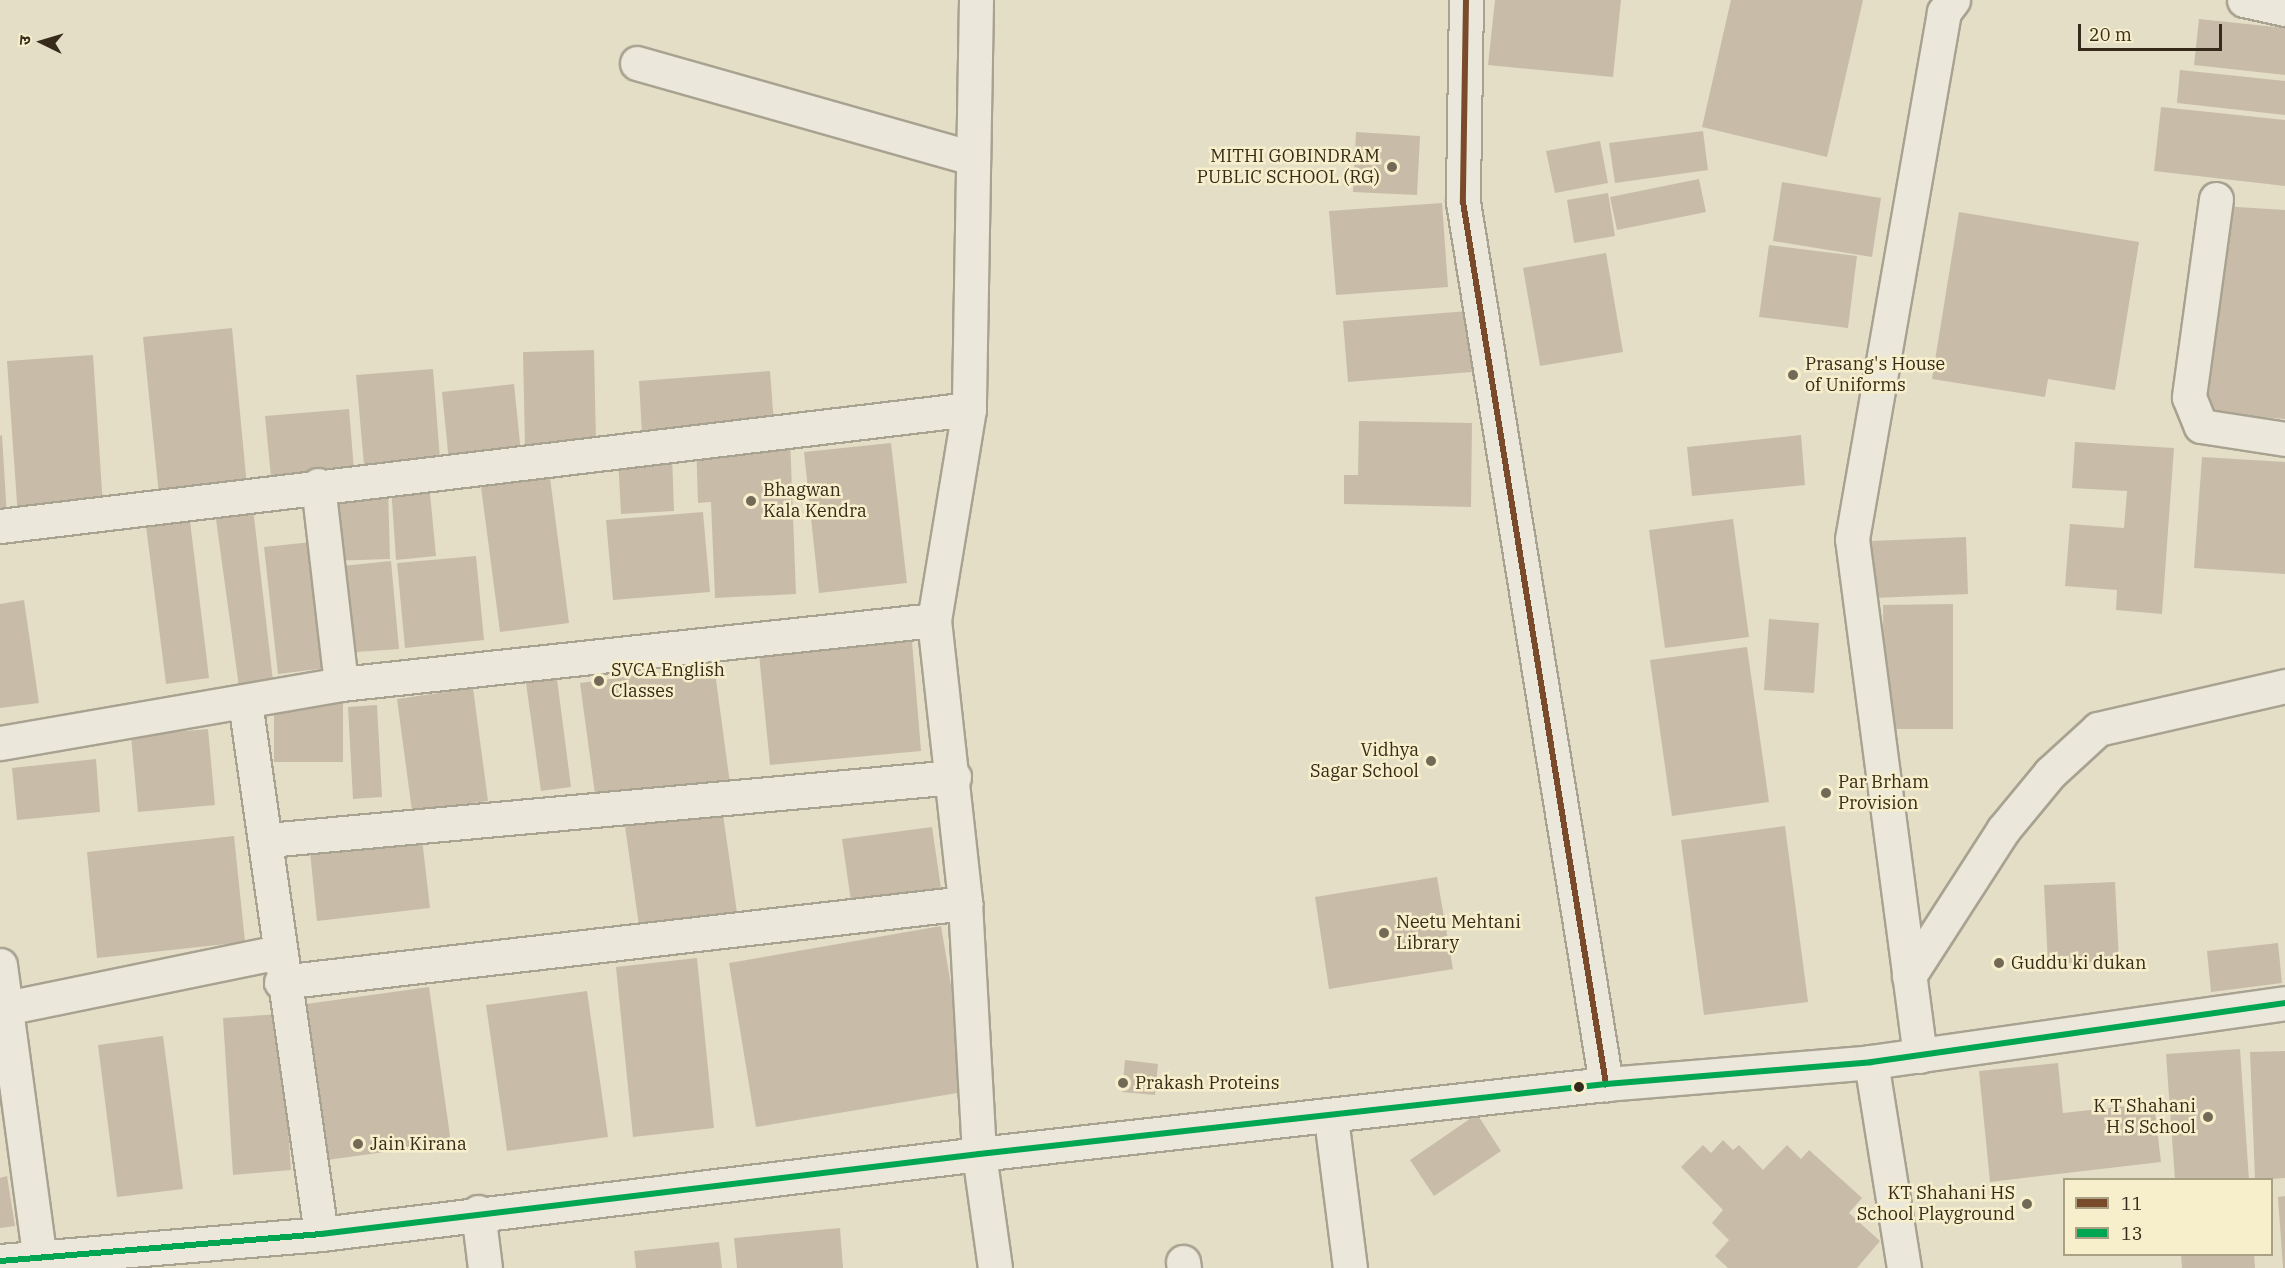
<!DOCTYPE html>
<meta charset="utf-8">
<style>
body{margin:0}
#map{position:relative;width:2285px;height:1268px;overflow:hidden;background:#e4dec7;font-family:"IBM Plex Serif","Noto Sans Devanagari",serif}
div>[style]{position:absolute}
.building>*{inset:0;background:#c8bca8}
.roads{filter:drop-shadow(2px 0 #a8a291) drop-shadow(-2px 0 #a8a291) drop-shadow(0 2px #a8a291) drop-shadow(0 -2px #a8a291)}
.minor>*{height:33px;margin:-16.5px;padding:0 16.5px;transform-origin:16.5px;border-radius:16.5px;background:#ebe7da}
.bus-1>*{height:6px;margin:-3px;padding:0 3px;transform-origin:3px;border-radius:3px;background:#7a4b2a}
.bus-2>*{height:6px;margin:-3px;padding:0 3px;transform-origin:3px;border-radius:3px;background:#00a651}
.dots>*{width:16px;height:16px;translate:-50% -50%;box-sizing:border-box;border:3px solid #f7eecb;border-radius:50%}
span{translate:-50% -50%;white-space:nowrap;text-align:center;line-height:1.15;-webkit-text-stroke:5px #f7eecb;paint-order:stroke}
.poi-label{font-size:18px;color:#362a1a}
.right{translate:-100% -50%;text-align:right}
.left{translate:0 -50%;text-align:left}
.legend{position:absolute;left:2063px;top:1178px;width:210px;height:78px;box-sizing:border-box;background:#f7eecb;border:2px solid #aaa084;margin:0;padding:8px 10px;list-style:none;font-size:18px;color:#362a1a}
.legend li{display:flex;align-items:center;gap:12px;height:30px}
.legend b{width:30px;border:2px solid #aaa084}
.north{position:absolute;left:12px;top:12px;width:60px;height:60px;-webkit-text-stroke:4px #f7eecb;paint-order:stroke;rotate:275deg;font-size:16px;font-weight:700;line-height:24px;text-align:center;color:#362a1a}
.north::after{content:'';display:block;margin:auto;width:21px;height:27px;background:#362a1a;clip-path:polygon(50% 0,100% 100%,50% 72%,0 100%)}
.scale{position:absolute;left:2078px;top:24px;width:144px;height:27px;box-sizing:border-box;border:3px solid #362a1a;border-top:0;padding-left:8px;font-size:18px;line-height:21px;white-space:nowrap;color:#362a1a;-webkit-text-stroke:4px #f7eecb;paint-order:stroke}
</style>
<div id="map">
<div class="building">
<div style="clip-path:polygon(1495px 0,1621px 0,1613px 77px,1488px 65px)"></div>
<div style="clip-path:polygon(1731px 0,1863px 0,1827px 157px,1702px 127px)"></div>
<div style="clip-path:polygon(2199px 19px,2285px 28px,2285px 75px,2194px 65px)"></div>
<div style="clip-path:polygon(2180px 70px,2285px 81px,2285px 115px,2177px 103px)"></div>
<div style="clip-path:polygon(2161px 107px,2285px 120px,2285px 186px,2154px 171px)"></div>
<div style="clip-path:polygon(1703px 131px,1708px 170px,1615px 183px,1609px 143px)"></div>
<div style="clip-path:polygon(1356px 132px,1420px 136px,1417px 195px,1353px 192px)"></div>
<div style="clip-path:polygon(1600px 141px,1608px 183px,1555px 193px,1546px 151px)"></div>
<div style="clip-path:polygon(1699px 179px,1706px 212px,1617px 230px,1610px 197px)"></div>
<div style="clip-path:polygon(1782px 182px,1881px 198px,1872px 257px,1773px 241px)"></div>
<div style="clip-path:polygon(1608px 193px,1615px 236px,1574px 243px,1567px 200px)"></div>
<div style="clip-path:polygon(1442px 203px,1448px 287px,1336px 295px,1329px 211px)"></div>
<div style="clip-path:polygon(2221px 206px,2285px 210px,2285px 419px,2205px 413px)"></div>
<div style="clip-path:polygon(1959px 212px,2139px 242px,2115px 390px,2048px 379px,2045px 397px,1932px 379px)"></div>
<div style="clip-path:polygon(1769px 245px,1857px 256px,1848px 328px,1759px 317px)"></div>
<div style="clip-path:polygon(1606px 253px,1623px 352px,1540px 366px,1523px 268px)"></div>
<div style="clip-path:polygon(1468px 311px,1472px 372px,1348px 382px,1343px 321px)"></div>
<div style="clip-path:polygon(232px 328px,247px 487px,159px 495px,143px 337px)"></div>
<div style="clip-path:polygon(594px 350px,596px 443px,525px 445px,523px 352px)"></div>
<div style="clip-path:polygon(93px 355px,103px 506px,18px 517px,7px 361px)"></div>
<div style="clip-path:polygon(433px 369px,440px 459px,364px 465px,356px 375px)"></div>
<div style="clip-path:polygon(770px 371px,774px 424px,642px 434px,639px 381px)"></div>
<div style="clip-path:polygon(514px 384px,521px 453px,449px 462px,442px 392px)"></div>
<div style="clip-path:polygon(349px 409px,354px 470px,271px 477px,265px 416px)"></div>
<div style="clip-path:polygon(1359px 421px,1472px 423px,1471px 507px,1344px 504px,1344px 475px,1358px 475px)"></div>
<div style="clip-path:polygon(2px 435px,7px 517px,0 517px,0 436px)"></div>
<div style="clip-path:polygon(1801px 435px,1805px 485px,1692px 496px,1687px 447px)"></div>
<div style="clip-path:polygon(790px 437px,796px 594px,715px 598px,711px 502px,698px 503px,696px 442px)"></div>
<div style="clip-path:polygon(2075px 442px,2174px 448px,2162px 614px,2116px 610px,2117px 590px,2065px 586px,2070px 524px,2124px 528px,2127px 491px,2072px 488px)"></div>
<div style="clip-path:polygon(891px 443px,907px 583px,819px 593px,804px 452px)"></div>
<div style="clip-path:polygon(672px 454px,674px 511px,621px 514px,618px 457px)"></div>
<div style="clip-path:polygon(2202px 457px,2285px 462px,2285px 574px,2194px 568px)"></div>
<div style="clip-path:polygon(550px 478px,569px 623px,500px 632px,481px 487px)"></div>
<div style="clip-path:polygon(429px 483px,436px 556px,396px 560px,391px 486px)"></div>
<div style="clip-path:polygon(388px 489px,390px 559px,330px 561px,324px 491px)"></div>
<div style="clip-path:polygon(253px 508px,273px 681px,239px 687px,215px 512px)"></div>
<div style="clip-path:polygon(703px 512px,710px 592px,613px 600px,606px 520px)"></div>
<div style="clip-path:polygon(1733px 519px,1749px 637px,1665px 648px,1649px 530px)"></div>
<div style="clip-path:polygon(190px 521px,209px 678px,166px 684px,146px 526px)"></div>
<div style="clip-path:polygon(1966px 537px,1968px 594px,1874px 598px,1872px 541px)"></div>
<div style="clip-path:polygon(321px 541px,335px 667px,278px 674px,264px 547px)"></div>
<div style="clip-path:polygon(476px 556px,484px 640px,405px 648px,397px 563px)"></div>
<div style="clip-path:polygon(391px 561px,399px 649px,341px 653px,332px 567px)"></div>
<div style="clip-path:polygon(24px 600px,39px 703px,0 708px,0 604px)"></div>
<div style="clip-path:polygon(1953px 604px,1953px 729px,1884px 729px,1883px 605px)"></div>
<div style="clip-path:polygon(1769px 619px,1819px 623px,1814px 693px,1764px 690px)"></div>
<div style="clip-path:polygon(911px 629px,921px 751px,770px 765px,758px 644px)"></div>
<div style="clip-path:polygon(1747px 647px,1769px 802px,1672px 816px,1650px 660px)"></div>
<div style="clip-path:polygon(714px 665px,731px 791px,597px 809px,580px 683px)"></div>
<div style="clip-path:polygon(557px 679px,571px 787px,541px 791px,526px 683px)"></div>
<div style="clip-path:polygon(473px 688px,488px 801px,412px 811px,397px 699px)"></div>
<div style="clip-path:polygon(343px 695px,343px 762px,274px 762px,274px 703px)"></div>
<div style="clip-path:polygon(377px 705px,382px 797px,353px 799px,348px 707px)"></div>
<div style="clip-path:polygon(208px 729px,215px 805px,138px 812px,131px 736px)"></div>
<div style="clip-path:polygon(96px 759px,100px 812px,17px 820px,12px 768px)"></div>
<div style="clip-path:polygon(723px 814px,738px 920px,640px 933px,625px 826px)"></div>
<div style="clip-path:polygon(1785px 826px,1808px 1002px,1704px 1015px,1681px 840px)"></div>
<div style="clip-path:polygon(932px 827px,942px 895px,852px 908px,842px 839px)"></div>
<div style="clip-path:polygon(234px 836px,245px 942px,97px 958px,87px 852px)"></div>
<div style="clip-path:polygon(422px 839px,430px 908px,317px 921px,310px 852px)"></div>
<div style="clip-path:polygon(1437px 877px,1453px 969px,1329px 989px,1315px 897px)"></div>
<div style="clip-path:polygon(2115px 882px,2119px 961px,2048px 964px,2044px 885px)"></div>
<div style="clip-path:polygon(941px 926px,969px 1091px,756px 1127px,729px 963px)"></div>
<div style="clip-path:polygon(2278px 943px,2282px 983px,2211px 992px,2207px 951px)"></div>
<div style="clip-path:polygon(697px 958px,714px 1128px,633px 1137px,616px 967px)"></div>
<div style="clip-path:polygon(429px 987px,451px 1143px,327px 1160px,306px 1004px)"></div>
<div style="clip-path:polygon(587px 991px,608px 1137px,507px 1151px,486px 1005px)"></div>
<div style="clip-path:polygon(280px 1014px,291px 1170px,233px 1175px,223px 1018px)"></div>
<div style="clip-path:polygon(163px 1036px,183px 1189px,117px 1197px,98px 1045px)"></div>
<div style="clip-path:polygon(2240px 1049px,2249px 1180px,2175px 1180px,2166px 1054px)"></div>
<div style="clip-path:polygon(2285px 1051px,2285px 1178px,2255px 1180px,2250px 1052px)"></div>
<div style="clip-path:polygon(1125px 1060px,1158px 1064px,1155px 1095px,1122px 1092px)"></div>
<div style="clip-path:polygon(2058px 1063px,2063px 1113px,2154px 1103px,2161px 1162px,1990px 1182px,1979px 1071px)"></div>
<div style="clip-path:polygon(1477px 1114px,1501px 1151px,1434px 1196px,1410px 1160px)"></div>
<div style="clip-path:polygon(1723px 1140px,1733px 1150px,1739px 1145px,1763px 1170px,1787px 1145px,1801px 1159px,1809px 1150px,1862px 1198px,1849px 1213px,1880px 1241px,1857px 1268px,1728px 1268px,1715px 1256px,1729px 1240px,1712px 1223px,1723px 1210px,1681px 1167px,1703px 1145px,1711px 1153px)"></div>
<div style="clip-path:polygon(7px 1176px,15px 1226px,0 1228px,0 1178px)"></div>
<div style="clip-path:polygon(2285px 1196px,2285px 1268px,2283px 1268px,2278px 1197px)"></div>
<div style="clip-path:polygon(840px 1228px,843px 1268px,737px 1268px,734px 1238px)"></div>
<div style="clip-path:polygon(719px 1242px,722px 1268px,636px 1268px,634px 1251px)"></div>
<div style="clip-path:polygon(2181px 1254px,2254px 1254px,2255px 1268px,2182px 1268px)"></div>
</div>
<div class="roads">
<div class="minor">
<div style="left:976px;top:0;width:409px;rotate:91deg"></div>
<div style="left:969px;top:409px;width:214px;rotate:99.4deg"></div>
<div style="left:934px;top:620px;width:285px;rotate:83.7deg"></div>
<div style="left:965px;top:903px;width:251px;rotate:86.8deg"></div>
<div style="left:979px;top:1154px;width:115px;rotate:82deg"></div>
<div style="left:1466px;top:0;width:202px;rotate:90.9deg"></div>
<div style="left:1463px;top:202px;width:894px;rotate:80.79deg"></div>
<div style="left:2244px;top:0;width:42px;rotate:12.4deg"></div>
<div style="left:637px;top:63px;width:349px;rotate:15.8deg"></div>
<div style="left:2216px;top:199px;width:200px;rotate:97.8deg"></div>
<div style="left:2189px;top:397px;width:31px;rotate:68deg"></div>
<div style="left:2201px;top:426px;width:85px;rotate:8.8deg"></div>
<div style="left:318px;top:485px;width:200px;rotate:83.4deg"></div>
<div style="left:0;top:526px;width:976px;rotate:-6.88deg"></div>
<div style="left:245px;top:702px;width:537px;rotate:81.87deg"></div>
<div style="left:0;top:743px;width:346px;rotate:-9.8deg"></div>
<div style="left:341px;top:684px;width:596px;rotate:-6.16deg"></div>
<div style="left:268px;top:840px;width:689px;rotate:-5.25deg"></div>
<div style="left:0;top:965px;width:292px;rotate:82.3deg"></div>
<div style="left:1909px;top:976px;width:174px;rotate:-57.2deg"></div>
<div style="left:2003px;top:830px;width:74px;rotate:-50.5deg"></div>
<div style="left:2050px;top:773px;width:65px;rotate:-42.5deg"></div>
<div style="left:2098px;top:729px;width:192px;rotate:-12.9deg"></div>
<div style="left:281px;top:982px;width:689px;rotate:-6.59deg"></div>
<div style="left:6px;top:1008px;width:278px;rotate:-11.6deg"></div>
<div style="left:1920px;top:1056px;width:521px;rotate:-97.49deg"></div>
<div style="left:1852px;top:539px;width:535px;rotate:-80.1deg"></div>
<div style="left:1944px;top:12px;width:15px;rotate:-53deg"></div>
<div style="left:1871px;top:1062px;width:209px;rotate:80.9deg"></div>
<div style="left:1331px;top:1118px;width:151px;rotate:82.8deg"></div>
<div style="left:478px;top:1212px;width:56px;rotate:82.9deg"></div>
<div style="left:0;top:1261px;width:322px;rotate:-4.8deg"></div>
<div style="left:321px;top:1234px;width:663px;rotate:-6.93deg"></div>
<div style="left:979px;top:1154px;width:631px;rotate:-6.37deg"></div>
<div style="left:1606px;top:1084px;width:266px;rotate:-4.7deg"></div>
<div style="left:1871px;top:1062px;width:418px;rotate:-8.1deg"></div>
<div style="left:1183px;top:1262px;width:6px;rotate:81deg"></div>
</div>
</div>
<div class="bus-1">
<div style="left:1466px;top:0;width:202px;rotate:90.9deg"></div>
<div style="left:1463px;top:202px;width:894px;rotate:80.79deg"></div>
</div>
<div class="bus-2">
<div style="left:0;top:1261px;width:322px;rotate:-4.8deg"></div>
<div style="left:321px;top:1234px;width:663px;rotate:-6.93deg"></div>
<div style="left:979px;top:1154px;width:631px;rotate:-6.37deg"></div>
<div style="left:1606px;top:1084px;width:266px;rotate:-4.7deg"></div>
<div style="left:1871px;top:1062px;width:418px;rotate:-8.1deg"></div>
</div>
<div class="dots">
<div style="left:1392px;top:167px;background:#736957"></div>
<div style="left:1793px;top:375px;background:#736957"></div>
<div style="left:751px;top:501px;background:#736957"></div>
<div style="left:599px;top:681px;background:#736957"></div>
<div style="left:1431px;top:761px;background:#736957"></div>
<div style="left:1826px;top:793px;background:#736957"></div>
<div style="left:1384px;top:933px;background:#736957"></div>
<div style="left:1999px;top:963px;background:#736957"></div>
<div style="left:1123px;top:1083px;background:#736957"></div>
<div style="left:1579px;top:1087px;background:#362a1a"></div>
<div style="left:2208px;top:1117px;background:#736957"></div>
<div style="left:358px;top:1144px;background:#736957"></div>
<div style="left:2027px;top:1204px;background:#736957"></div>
</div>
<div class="poi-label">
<span class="right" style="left:1380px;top:167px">MITHI GOBINDRAM<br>PUBLIC SCHOOL (RG)</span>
<span class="left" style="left:1805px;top:375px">Prasang's House<br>of Uniforms</span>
<span class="left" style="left:763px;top:501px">Bhagwan<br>Kala Kendra</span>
<span class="left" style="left:611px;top:681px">SVCA English<br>Classes</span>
<span class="right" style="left:1419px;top:761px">Vidhya<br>Sagar School</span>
<span class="left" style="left:1838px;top:793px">Par Brham<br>Provision</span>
<span class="left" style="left:1396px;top:933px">Neetu Mehtani<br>Library</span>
<span class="left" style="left:2011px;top:963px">Guddu ki dukan</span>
<span class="left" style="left:1135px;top:1083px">Prakash Proteins</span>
<span class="right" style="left:2196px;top:1117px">K T Shahani<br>H S School</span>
<span class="left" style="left:370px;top:1144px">Jain Kirana</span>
<span class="right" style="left:2015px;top:1204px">KT Shahani HS<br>School Playground</span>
</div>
<ul class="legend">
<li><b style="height:8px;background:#7a4b2a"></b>11</li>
<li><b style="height:8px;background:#00a651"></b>13</li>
</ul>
<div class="north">उ</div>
<div class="scale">20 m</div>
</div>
